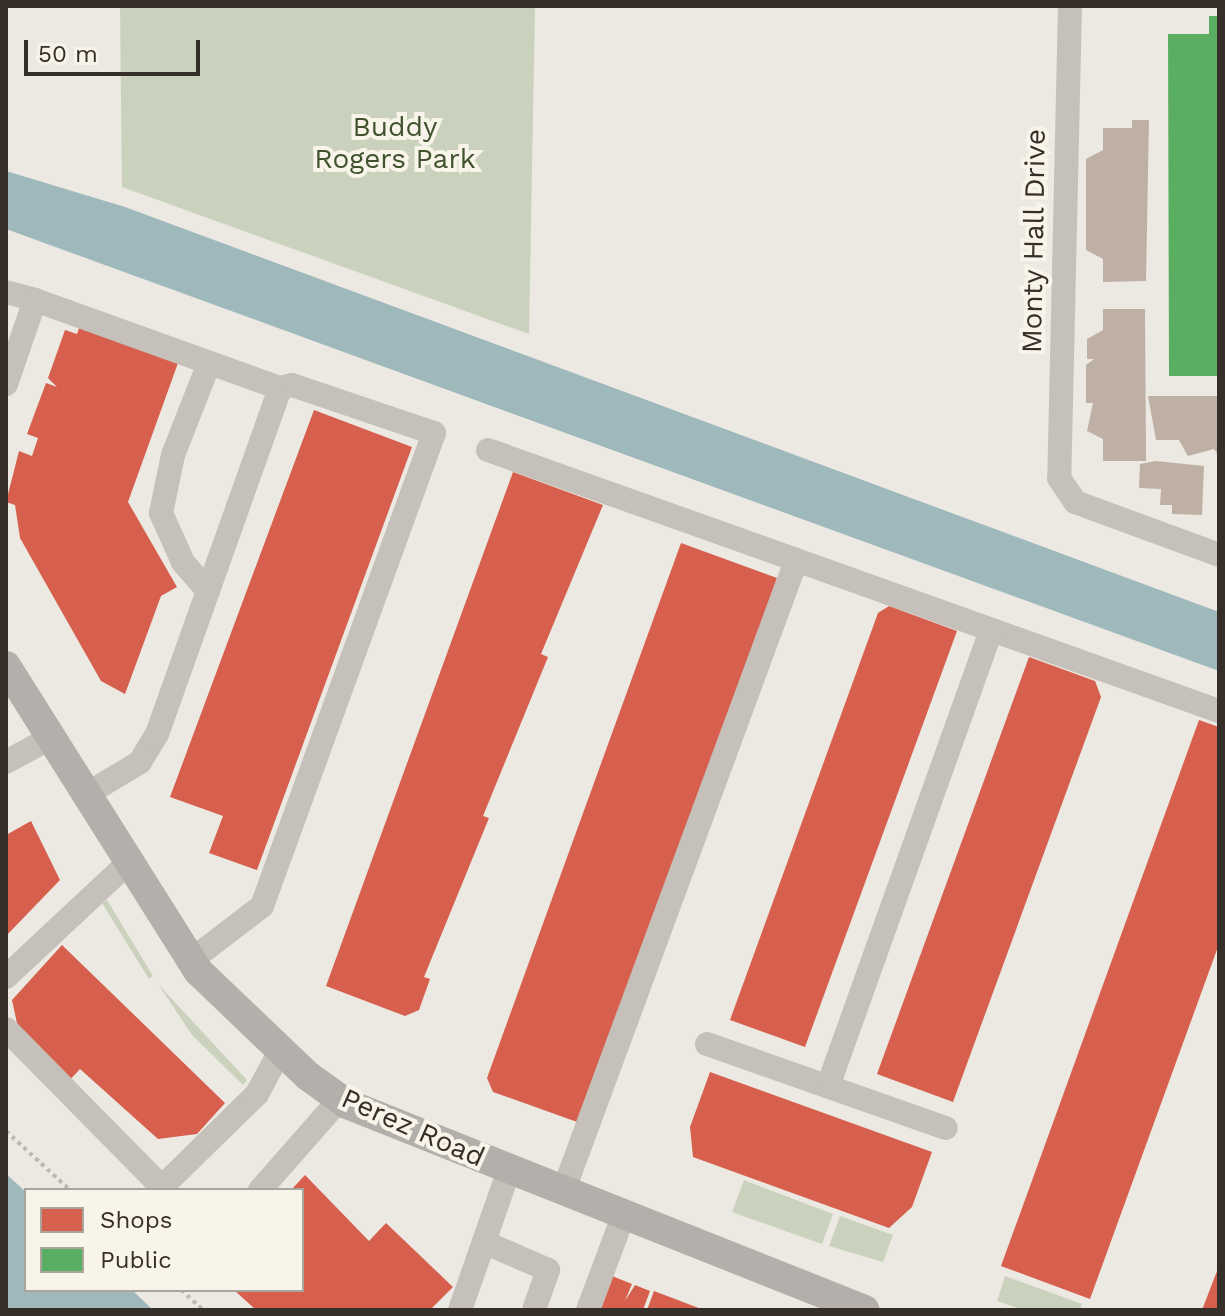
<!DOCTYPE html>
<style>
body{margin:0}
#map{position:relative;width:1225px;height:1316px;overflow:hidden;background:#ece9e2;font-family:"Work Sans",sans-serif}
div>[style]{position:absolute}
.green>*{inset:0;background:#cad2bd}
.water>*{inset:0;background:#9fb8bc}
.shops>*{inset:0;background:#d6604d}
.public>*{inset:0;background:#5aae61}
.building>*{inset:0;background:#beb0a4}
.path>*{height:4px;margin-top:-2px;transform-origin:0;background:repeating-linear-gradient(90deg,#beb9b3 0 4px,transparent 0 8px)}
.minor>*{height:24px;margin:-12px;padding:0 12px;transform-origin:12px;border-radius:12px;background:#c5c1ba}
.major>*{height:30px;margin:-15px;padding:0 15px;transform-origin:15px;border-radius:15px;background:#b4afaa}
span{translate:-50% -50%;white-space:nowrap;text-align:center;line-height:1.15;-webkit-text-stroke:8px #f8f4e9;paint-order:stroke}
.park-label{font-size:28px;color:#40522e}
.street-label{font-size:28px;color:#362f29}
.frame{position:absolute;inset:0;border:8px solid #362f29;pointer-events:none}
.legend{position:absolute;left:24px;top:1188px;width:280px;height:104px;box-sizing:border-box;background:#f8f4e9;border:2px solid #aaa59c;margin:0;padding:10px 14px;list-style:none;font-size:24px;color:#362f29}
.legend li{display:flex;align-items:center;gap:16px;height:40px}
.legend b{width:40px;border:2px solid #aaa59c}
.scale{position:absolute;left:24px;top:40px;width:176px;height:36px;box-sizing:border-box;border:4px solid #362f29;border-top:0;padding-left:10px;font-size:24px;line-height:28px;white-space:nowrap;color:#362f29;-webkit-text-stroke:6px #f8f4e9;paint-order:stroke}
</style>
<div id="map">
<div class="green">
<div style="clip-path:polygon(120px 6px,535px 6px,529px 334px,122px 187px)"></div>
<div style="clip-path:polygon(107px 900px,153px 976px,149px 979px,102px 903px)"></div>
<div style="clip-path:polygon(158px 984px,247px 1080px,243px 1085px,192px 1035px)"></div>
<div style="clip-path:polygon(744px 1180px,833px 1214px,822px 1244px,732px 1212px)"></div>
<div style="clip-path:polygon(840px 1216px,893px 1235px,883px 1262px,829px 1246px)"></div>
<div style="clip-path:polygon(1005px 1276px,1082px 1304px,1080px 1310px,1023px 1310px,997px 1301px)"></div>
</div>
<div class="water">
<div style="clip-path:polygon(6px 171px,125px 207px,1219px 612px,1219px 671px,6px 229px)"></div>
<div style="clip-path:polygon(6px 1174px,26px 1192px,26px 1290px,132px 1290px,153px 1310px,6px 1310px)"></div>
</div>
<div class="shops">
<div style="clip-path:polygon(79px 328px,178px 363px,128px 502px,177px 587px,161px 596px,125px 694px,101px 681px,20px 538px,15px 505px,6px 502px,19px 451px,32px 456px,38px 438px,27px 434px,46px 383px,57px 387px,48px 378px,65px 330px,77px 334px)"></div>
<div style="clip-path:polygon(314px 410px,412px 447px,257px 870px,209px 853px,223px 816px,170px 797px)"></div>
<div style="clip-path:polygon(513px 472px,603px 505px,541px 654px,548px 657px,483px 816px,489px 818px,424px 977px,430px 979px,419px 1010px,405px 1016px,326px 986px)"></div>
<div style="clip-path:polygon(681px 543px,777px 578px,580px 1123px,493px 1092px,487px 1078px)"></div>
<div style="clip-path:polygon(889px 606px,957px 631px,805px 1047px,730px 1020px,878px 613px)"></div>
<div style="clip-path:polygon(1029px 657px,1095px 681px,1101px 697px,953px 1102px,877px 1074px)"></div>
<div style="clip-path:polygon(1199px 720px,1219px 727px,1219px 944px,1090px 1299px,1001px 1266px)"></div>
<div style="clip-path:polygon(31px 821px,60px 880px,6px 936px,6px 835px)"></div>
<div style="clip-path:polygon(62px 945px,225px 1103px,197px 1134px,158px 1139px,80px 1069px,67px 1083px,21px 1042px,12px 1000px)"></div>
<div style="clip-path:polygon(710px 1072px,932px 1152px,912px 1207px,889px 1228px,693px 1157px,690px 1127px)"></div>
<div style="clip-path:polygon(305px 1175px,369px 1241px,386px 1223px,453px 1287px,430px 1310px,256px 1310px,234px 1290px,302px 1290px,302px 1190px,291px 1190px)"></div>
<div style="clip-path:polygon(1219px 1266px,1219px 1310px,1202px 1310px)"></div>
<div style="clip-path:polygon(612px 1276px,632px 1284px,625px 1301px,635px 1285px,650px 1291px,643px 1310px,599px 1310px)"></div>
<div style="clip-path:polygon(654px 1291px,704px 1310px,647px 1310px)"></div>
</div>
<div class="public">
<div style="clip-path:polygon(1209px 16px,1219px 16px,1219px 376px,1169px 376px,1168px 34px,1209px 34px)"></div>
</div>
<div class="building">
<div style="clip-path:polygon(1132px 120px,1149px 120px,1146px 281px,1103px 282px,1103px 259px,1086px 250px,1086px 159px,1103px 150px,1103px 128px,1132px 128px)"></div>
<div style="clip-path:polygon(1103px 309px,1145px 309px,1146px 461px,1103px 461px,1103px 439px,1087px 431px,1093px 403px,1086px 403px,1086px 365px,1094px 359px,1087px 359px,1087px 339px,1103px 330px)"></div>
<div style="clip-path:polygon(1148px 396px,1219px 396px,1219px 456px,1214px 449px,1188px 456px,1179px 440px,1156px 440px)"></div>
<div style="clip-path:polygon(1156px 461px,1204px 466px,1202px 515px,1172px 514px,1172px 505px,1160px 505px,1161px 489px,1139px 488px,1140px 464px)"></div>
</div>
<div class="path">
<div style="left:6px;top:1131px;width:87px;rotate:42.7deg"></div>
<div style="left:181px;top:1290px;width:30px;rotate:42deg"></div>
</div>
<div class="minor">
<div style="left:1070px;top:6px;width:472px;rotate:91.3deg"></div>
<div style="left:1059px;top:478px;width:29px;rotate:56deg"></div>
<div style="left:1075px;top:502px;width:153px;rotate:20.2deg"></div>
<div style="left:6px;top:292px;width:30px;rotate:15deg"></div>
<div style="left:35px;top:300px;width:89px;rotate:109deg"></div>
<div style="left:35px;top:300px;width:260px;rotate:19.8deg"></div>
<div style="left:488px;top:450px;width:776px;rotate:19.65deg"></div>
<div style="left:208px;top:591px;width:38px;rotate:-131deg"></div>
<div style="left:183px;top:562px;width:54px;rotate:-114.2deg"></div>
<div style="left:161px;top:513px;width:59px;rotate:-78.3deg"></div>
<div style="left:173px;top:455px;width:99px;rotate:-68.6deg"></div>
<div style="left:6px;top:762px;width:52px;rotate:-28.5deg"></div>
<div style="left:87px;top:794px;width:62px;rotate:-31.1deg"></div>
<div style="left:140px;top:762px;width:33px;rotate:-59deg"></div>
<div style="left:157px;top:734px;width:367px;rotate:-70.4deg"></div>
<div style="left:280px;top:388px;width:12px;rotate:-14deg"></div>
<div style="left:292px;top:385px;width:150px;rotate:18.7deg"></div>
<div style="left:434px;top:433px;width:503px;rotate:109.98deg"></div>
<div style="left:262px;top:906px;width:91px;rotate:142.6deg"></div>
<div style="left:6px;top:977px;width:167px;rotate:-43.1deg"></div>
<div style="left:6px;top:1029px;width:222px;rotate:45.4deg"></div>
<div style="left:162px;top:1187px;width:133px;rotate:-44.4deg"></div>
<div style="left:257px;top:1094px;width:47px;rotate:-61.8deg"></div>
<div style="left:707px;top:1044px;width:253px;rotate:19.4deg"></div>
<div style="left:828px;top:1086px;width:484px;rotate:-70.3deg"></div>
<div style="left:260px;top:1190px;width:121px;rotate:-48.7deg"></div>
<div style="left:563px;top:1192px;width:673px;rotate:-69.73deg"></div>
<div style="left:484px;top:1242px;width:70px;rotate:23.6deg"></div>
<div style="left:548px;top:1270px;width:42px;rotate:109.3deg"></div>
<div style="left:460px;top:1310px;width:148px;rotate:-70.7deg"></div>
<div style="left:588px;top:1310px;width:99px;rotate:-69.4deg"></div>
</div>
<div class="major">
<div style="left:6px;top:666px;width:360px;rotate:57.8deg"></div>
<div style="left:198px;top:971px;width:152px;rotate:43.7deg"></div>
<div style="left:308px;top:1076px;width:48px;rotate:35.7deg"></div>
<div style="left:347px;top:1104px;width:557px;rotate:21.69deg"></div>
</div>
<div class="park-label">
<span style="left:395px;top:143px">Buddy<br>Rogers Park</span>
</div>
<div class="street-label">
<span style="left:1034px;top:241px;rotate:-89deg">Monty Hall Drive</span>
<span style="left:413px;top:1128px;rotate:24deg">Perez Road</span>
</div>
<div class="frame"></div>
<ul class="legend">
<li><b style="height:22px;background:#d6604d"></b>Shops</li>
<li><b style="height:22px;background:#5aae61"></b>Public</li>
</ul>
<div class="scale">50 m</div>
</div>
